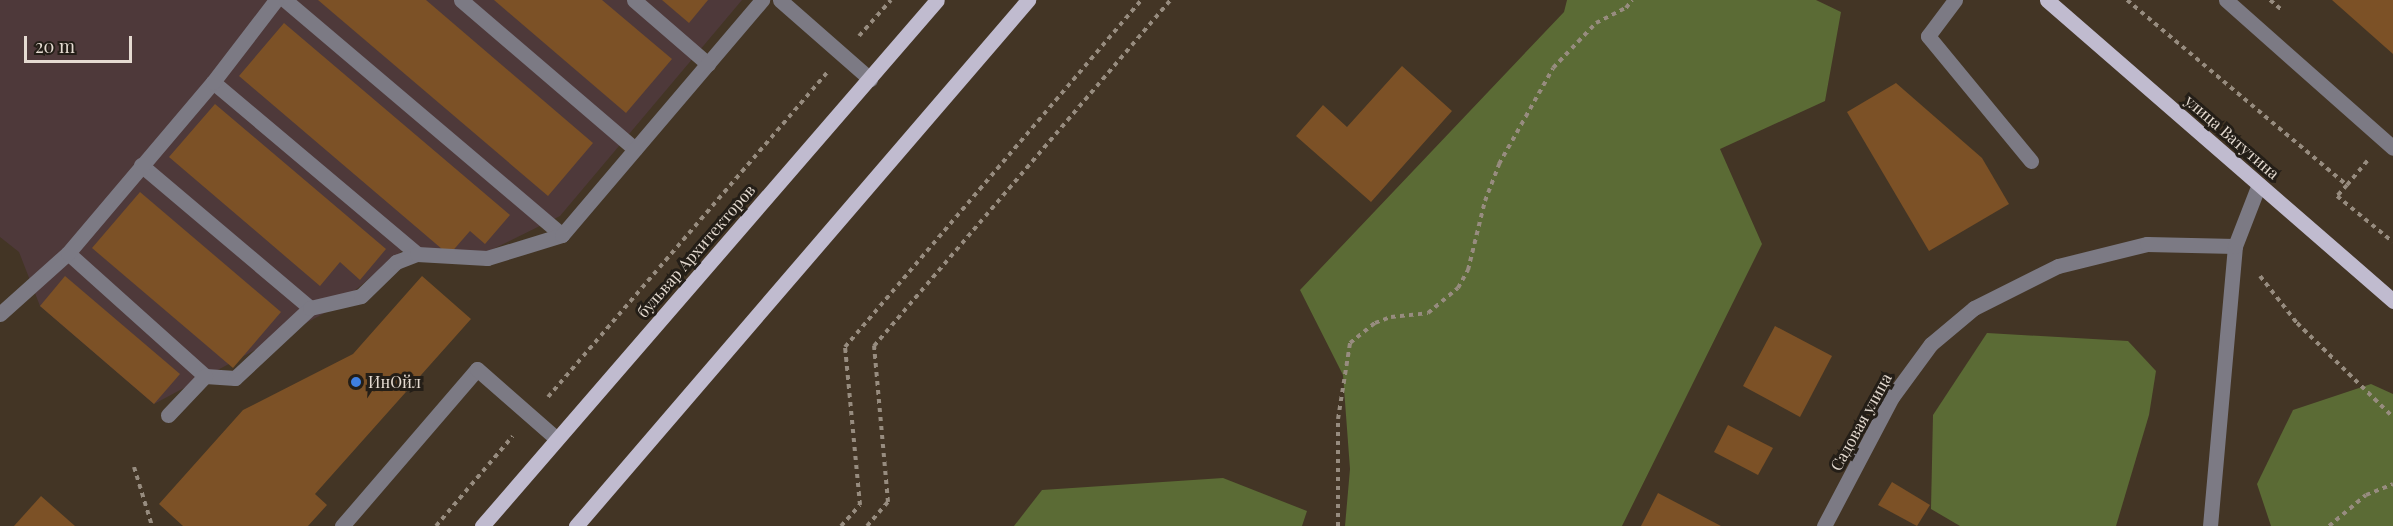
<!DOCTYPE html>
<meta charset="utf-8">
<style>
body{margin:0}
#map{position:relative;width:2393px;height:526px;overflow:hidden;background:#433525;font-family:"Playfair Display",serif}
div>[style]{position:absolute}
.industrial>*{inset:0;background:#4e393a}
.forest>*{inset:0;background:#5b6b35}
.building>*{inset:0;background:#7c5126}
.path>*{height:4px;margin-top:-2px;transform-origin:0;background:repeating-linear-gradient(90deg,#978c7f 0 4.5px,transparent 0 9px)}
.minor>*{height:15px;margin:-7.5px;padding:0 7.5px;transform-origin:7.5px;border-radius:7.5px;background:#7c7a84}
.major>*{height:15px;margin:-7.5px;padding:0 7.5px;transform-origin:7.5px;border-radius:7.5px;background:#c0bbcf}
.dots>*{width:16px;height:16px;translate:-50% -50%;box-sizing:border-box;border:3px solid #241e17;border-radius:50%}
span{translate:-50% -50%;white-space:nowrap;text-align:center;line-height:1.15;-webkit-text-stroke:6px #241e17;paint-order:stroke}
.street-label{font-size:16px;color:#e5dbd1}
.poi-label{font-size:16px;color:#e5dbd1}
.left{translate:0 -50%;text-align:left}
.scale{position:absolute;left:24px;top:36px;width:108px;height:27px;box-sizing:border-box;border:3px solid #e5dbd1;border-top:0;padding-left:8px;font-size:18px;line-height:21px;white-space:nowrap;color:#e5dbd1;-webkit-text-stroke:4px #241e17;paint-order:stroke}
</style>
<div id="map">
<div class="industrial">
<div style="clip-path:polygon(0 0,742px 0,560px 216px,487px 252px,403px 250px,334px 308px,154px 404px,40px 306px,19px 252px,0 237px)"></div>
</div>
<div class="forest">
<div style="clip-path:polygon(1567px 0,1816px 0,1841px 12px,1825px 101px,1720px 149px,1762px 244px,1622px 526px,1345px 526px,1350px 469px,1343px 375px,1300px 290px,1564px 12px)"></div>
<div style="clip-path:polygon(1987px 333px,2128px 341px,2156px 371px,2149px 415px,2116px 526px,1960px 526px,1931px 509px,1933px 415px)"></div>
<div style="clip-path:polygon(2371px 384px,2393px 394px,2393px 526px,2271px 526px,2257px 484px,2293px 410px)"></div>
<div style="clip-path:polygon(1223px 478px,1307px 511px,1302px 526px,1014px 526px,1042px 490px)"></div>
</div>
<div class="building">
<div style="clip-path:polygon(318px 0,426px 0,593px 143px,548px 196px)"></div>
<div style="clip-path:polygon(494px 0,602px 0,672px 59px,626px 113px)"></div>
<div style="clip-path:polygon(662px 0,708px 0,689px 23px)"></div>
<div style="clip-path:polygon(2332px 0,2393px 0,2393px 54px)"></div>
<div style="clip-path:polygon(284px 23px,510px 215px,485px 244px,470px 231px,449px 255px,239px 76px)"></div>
<div style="clip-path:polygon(1402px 66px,1452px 111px,1371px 202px,1296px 136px,1323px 105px,1347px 127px)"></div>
<div style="clip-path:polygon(1896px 83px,1982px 158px,2009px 204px,1929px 251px,1847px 112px)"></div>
<div style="clip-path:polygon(215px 104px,386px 249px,360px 280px,340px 262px,320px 286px,169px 157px)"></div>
<div style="clip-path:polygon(140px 192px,281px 312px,233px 368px,92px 248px)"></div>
<div style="clip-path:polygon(65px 276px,180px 374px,154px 404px,40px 306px)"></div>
<div style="clip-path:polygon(422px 276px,471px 319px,315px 494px,327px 505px,308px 526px,183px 526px,159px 504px,243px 410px,353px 354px)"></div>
<div style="clip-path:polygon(1775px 326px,1832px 356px,1800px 417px,1743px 386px)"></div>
<div style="clip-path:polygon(1728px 425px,1773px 448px,1758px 475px,1714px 452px)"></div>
<div style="clip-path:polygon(1892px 482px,1930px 505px,1917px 526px,1878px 505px)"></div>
<div style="clip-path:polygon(1658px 493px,1721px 526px,1641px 526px)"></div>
<div style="clip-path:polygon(41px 496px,75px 526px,14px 526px)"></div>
</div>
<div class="path">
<div style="left:2127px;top:0;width:287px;rotate:40.1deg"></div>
<div style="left:2347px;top:185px;width:33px;rotate:-50deg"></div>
<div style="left:2270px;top:0;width:17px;rotate:40deg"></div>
<div style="left:859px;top:36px;width:48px;rotate:-48.4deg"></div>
<div style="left:2347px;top:185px;width:15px;rotate:132deg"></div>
<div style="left:2337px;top:196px;width:72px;rotate:39.4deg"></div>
<div style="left:2260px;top:276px;width:60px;rotate:51.8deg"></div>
<div style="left:2297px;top:323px;width:134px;rotate:44.4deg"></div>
<div style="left:548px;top:397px;width:428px;rotate:-49.3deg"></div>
<div style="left:134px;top:467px;width:62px;rotate:73deg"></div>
<div style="left:436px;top:526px;width:118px;rotate:-49.5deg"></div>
<div style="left:841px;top:526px;width:28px;rotate:-48deg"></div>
<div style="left:860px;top:505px;width:159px;rotate:-95.4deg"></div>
<div style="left:845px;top:347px;width:456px;rotate:-49.5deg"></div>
<div style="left:867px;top:526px;width:32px;rotate:-49deg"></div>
<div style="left:888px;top:502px;width:157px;rotate:-95.1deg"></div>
<div style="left:874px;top:346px;width:456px;rotate:-49.4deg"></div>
<div style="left:1338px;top:526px;width:107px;rotate:-90deg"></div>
<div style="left:1338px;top:419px;width:77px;rotate:-81deg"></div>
<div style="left:1350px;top:343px;width:32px;rotate:-39deg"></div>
<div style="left:1375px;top:323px;width:17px;rotate:-21deg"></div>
<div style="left:1391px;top:317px;width:37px;rotate:-6deg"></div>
<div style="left:1428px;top:313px;width:39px;rotate:-40deg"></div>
<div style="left:1458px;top:288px;width:21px;rotate:-61deg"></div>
<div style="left:1468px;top:270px;width:71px;rotate:-76.2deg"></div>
<div style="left:1485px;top:201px;width:40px;rotate:-69deg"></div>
<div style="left:1499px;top:164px;width:110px;rotate:-60.6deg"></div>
<div style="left:1553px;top:68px;width:62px;rotate:-46.3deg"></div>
<div style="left:1596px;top:23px;width:34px;rotate:-27deg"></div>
<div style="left:1626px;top:8px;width:10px;rotate:-53deg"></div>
<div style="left:2329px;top:526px;width:48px;rotate:-40deg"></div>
<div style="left:2366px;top:495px;width:29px;rotate:-22deg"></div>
</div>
<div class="minor">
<div style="left:285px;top:0;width:363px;rotate:40.3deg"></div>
<div style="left:461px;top:0;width:229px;rotate:40.6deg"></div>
<div style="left:634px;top:0;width:98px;rotate:40.9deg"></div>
<div style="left:780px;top:0;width:120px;rotate:41.3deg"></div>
<div style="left:1955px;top:0;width:45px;rotate:126.9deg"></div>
<div style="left:1928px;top:36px;width:162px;rotate:50.5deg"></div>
<div style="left:2226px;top:0;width:223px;rotate:41.5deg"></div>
<div style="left:213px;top:82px;width:267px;rotate:40.1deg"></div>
<div style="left:141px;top:165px;width:221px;rotate:40.2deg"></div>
<div style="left:68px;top:253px;width:184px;rotate:41.9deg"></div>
<div style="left:205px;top:376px;width:30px;rotate:4deg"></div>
<div style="left:235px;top:378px;width:103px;rotate:-43deg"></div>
<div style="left:310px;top:308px;width:52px;rotate:-13.2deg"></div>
<div style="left:361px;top:296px;width:49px;rotate:-44.2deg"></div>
<div style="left:396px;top:262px;width:22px;rotate:-21deg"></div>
<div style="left:417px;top:254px;width:70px;rotate:3.3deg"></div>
<div style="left:487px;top:258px;width:78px;rotate:-17deg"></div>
<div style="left:562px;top:235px;width:309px;rotate:-49.6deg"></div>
<div style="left:0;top:314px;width:91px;rotate:-41.9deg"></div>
<div style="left:68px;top:253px;width:224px;rotate:-49.7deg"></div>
<div style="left:213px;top:82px;width:103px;rotate:-52.5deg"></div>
<div style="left:168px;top:415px;width:54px;rotate:-46.5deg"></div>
<div style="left:342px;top:526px;width:207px;rotate:-49.3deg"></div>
<div style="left:477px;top:369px;width:106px;rotate:41.2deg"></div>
<div style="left:1824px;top:526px;width:146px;rotate:-62.2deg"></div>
<div style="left:1892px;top:397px;width:66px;rotate:-53.7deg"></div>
<div style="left:1931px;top:344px;width:56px;rotate:-39.9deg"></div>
<div style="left:1974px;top:308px;width:94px;rotate:-26.6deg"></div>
<div style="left:2058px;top:266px;width:92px;rotate:-13.9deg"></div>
<div style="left:2147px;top:244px;width:88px;rotate:1.3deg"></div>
<div style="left:2210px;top:526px;width:281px;rotate:-84.9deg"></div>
<div style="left:2235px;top:246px;width:66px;rotate:-68.8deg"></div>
</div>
<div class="major">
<div style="left:2047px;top:0;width:459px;rotate:41deg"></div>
<div style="left:482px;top:526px;width:695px;rotate:-49.14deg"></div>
<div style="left:576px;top:526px;width:694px;rotate:-49.33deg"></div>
</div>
<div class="dots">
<div style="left:356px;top:382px;background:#3f7fe0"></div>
</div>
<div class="street-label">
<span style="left:2232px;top:137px;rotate:41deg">улица Ватутина</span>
<span style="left:696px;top:251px;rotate:-49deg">бульвар Архитекторов</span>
<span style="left:1861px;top:422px;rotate:-61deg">Садовая улица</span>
</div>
<div class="poi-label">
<span class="left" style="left:368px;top:382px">ИнОйл</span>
</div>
<div class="scale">20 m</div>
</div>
